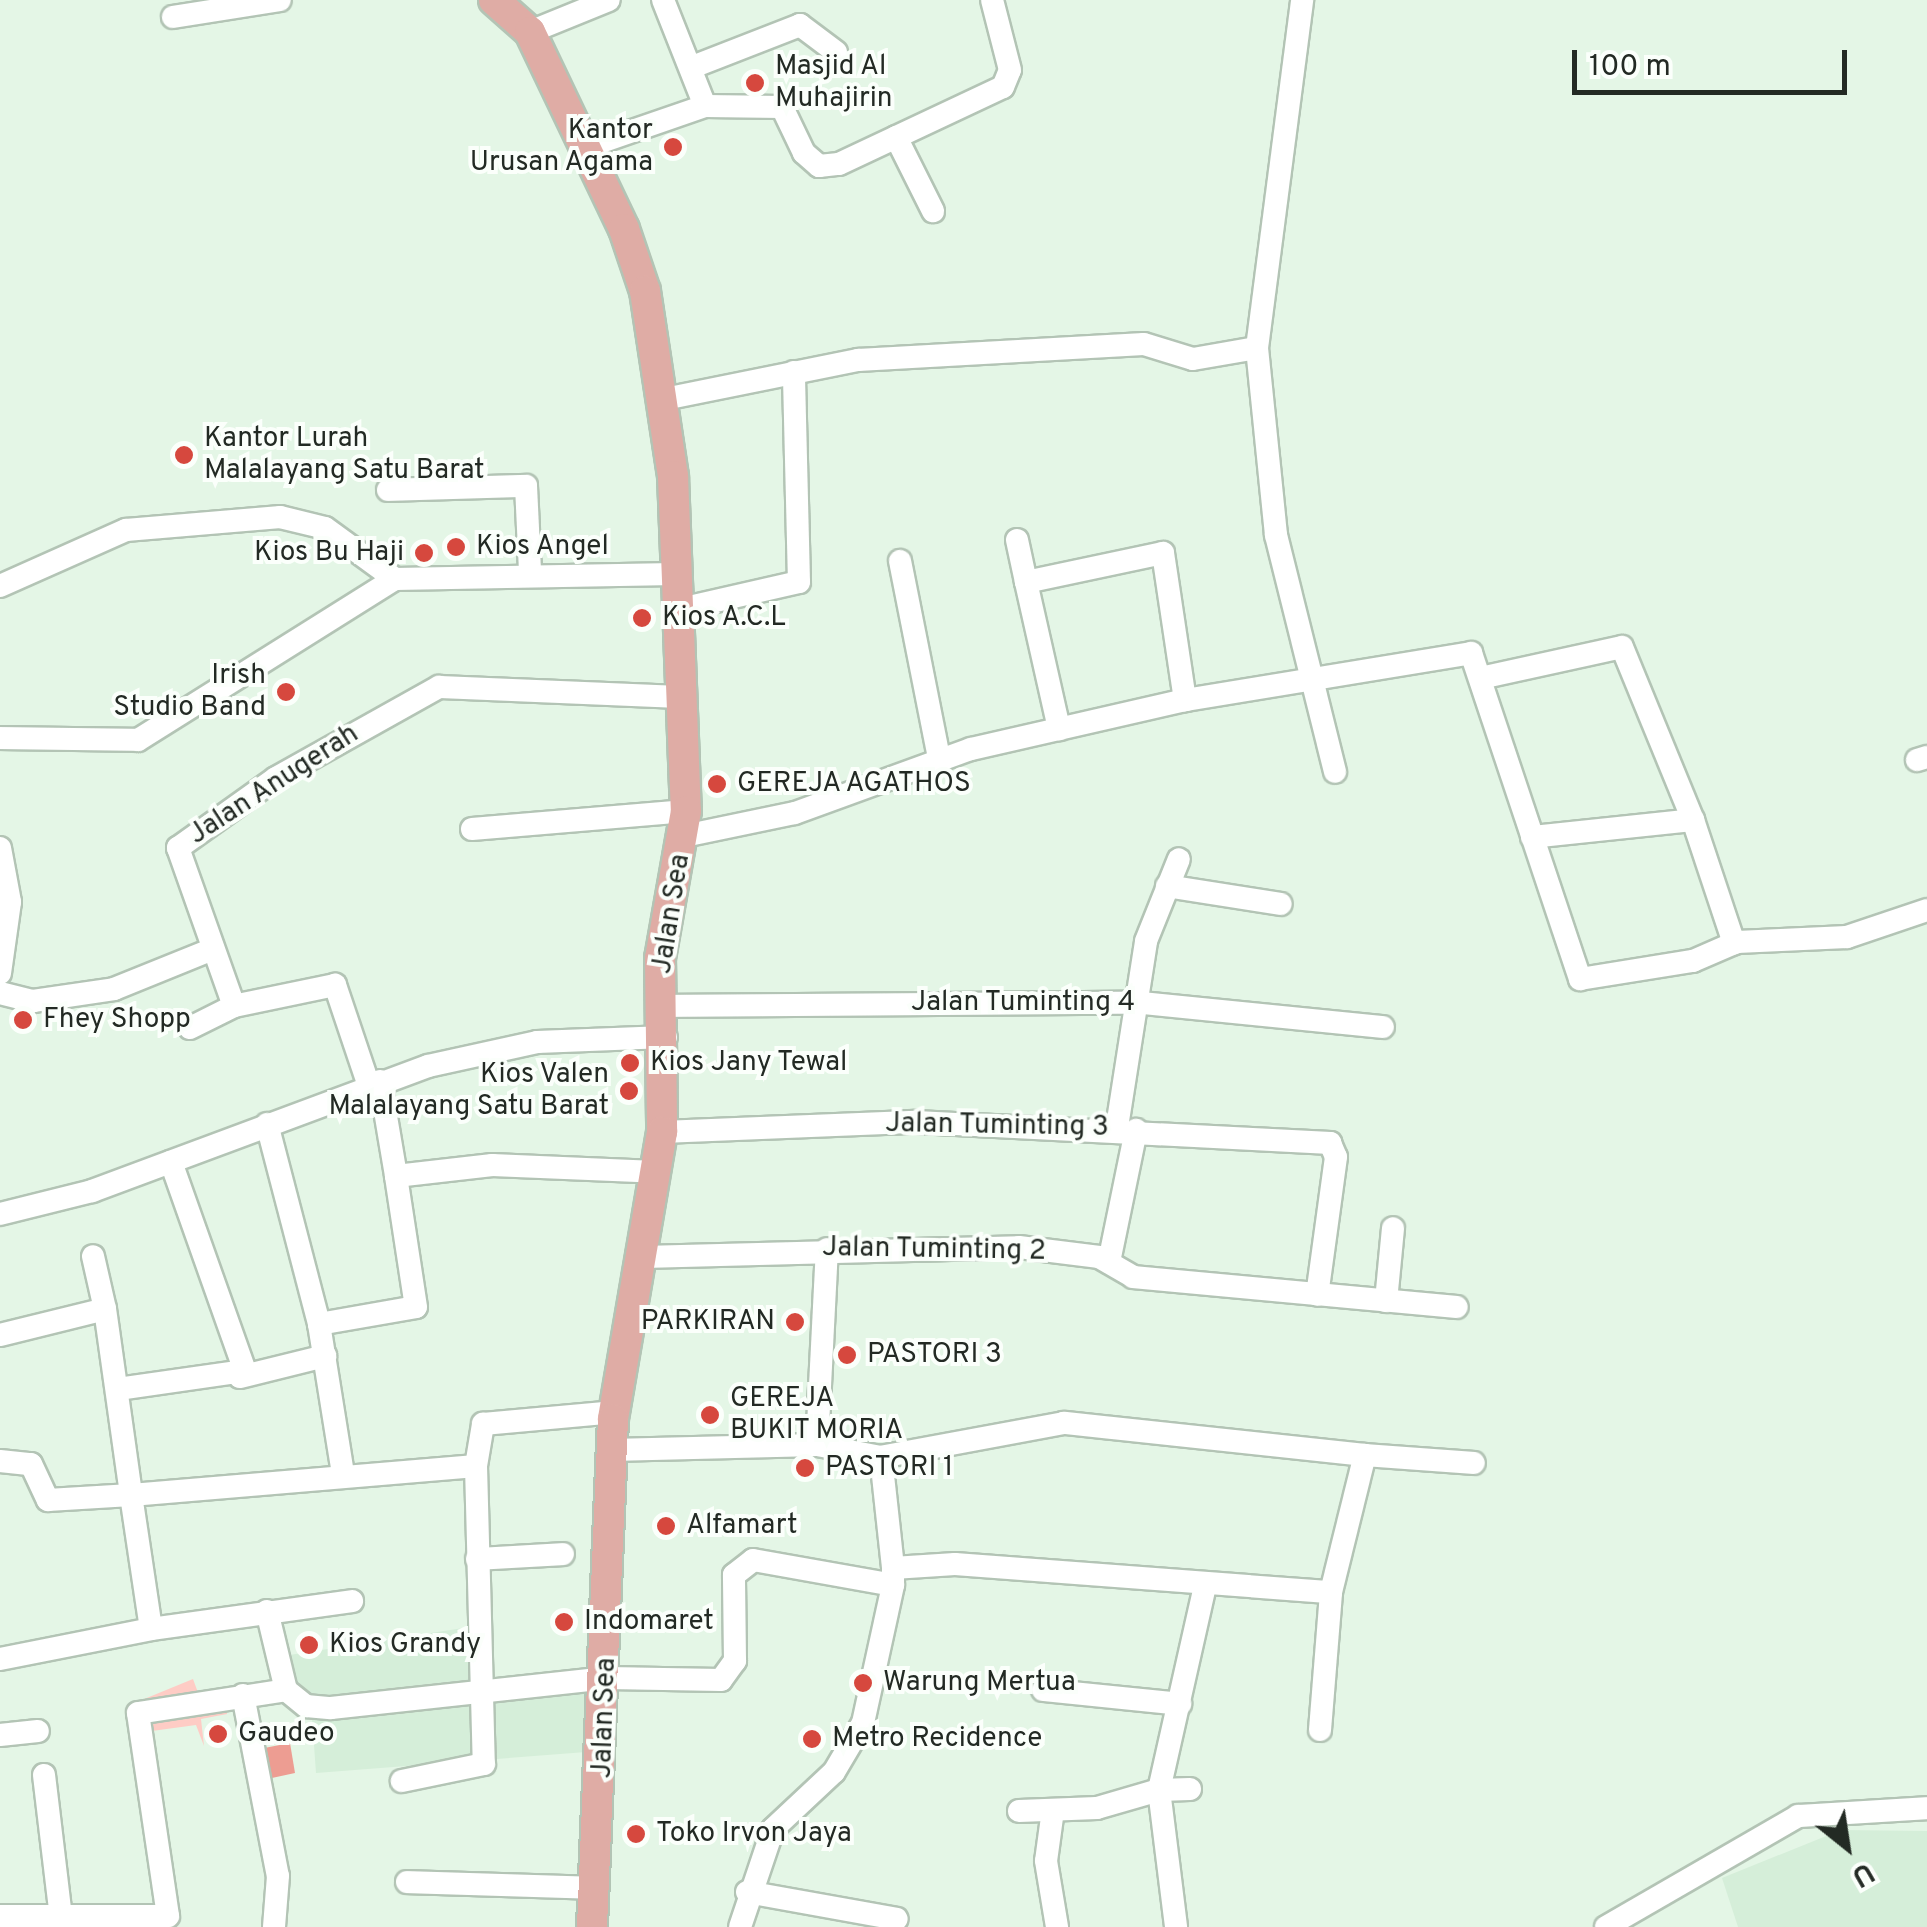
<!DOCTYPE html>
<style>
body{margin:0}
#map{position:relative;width:1927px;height:1927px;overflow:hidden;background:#e4f6e6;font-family:Overpass,sans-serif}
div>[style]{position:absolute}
.built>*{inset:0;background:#d5eed9}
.green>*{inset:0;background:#feccc5}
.forest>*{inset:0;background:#ed9d92}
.roads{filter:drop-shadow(2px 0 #b3c4b5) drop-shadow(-2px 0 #b3c4b5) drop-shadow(0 2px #b3c4b5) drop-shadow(0 -2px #b3c4b5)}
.minor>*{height:22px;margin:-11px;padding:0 11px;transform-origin:11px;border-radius:11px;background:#fff}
.major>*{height:30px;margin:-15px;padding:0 15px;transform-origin:15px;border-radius:15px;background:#dfaca5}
.dots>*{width:28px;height:28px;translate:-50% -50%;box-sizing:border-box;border:5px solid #fbfffb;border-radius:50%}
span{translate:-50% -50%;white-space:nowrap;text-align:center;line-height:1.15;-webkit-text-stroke:8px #fbfffb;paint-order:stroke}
.poi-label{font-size:28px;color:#232a24}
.left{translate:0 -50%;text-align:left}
.right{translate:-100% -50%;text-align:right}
.street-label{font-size:28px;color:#232a24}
.north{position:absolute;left:1797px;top:1797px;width:100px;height:100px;-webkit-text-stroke:8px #fbfffb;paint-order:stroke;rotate:150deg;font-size:28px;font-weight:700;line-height:40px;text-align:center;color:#232a24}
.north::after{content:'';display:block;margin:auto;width:35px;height:45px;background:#232a24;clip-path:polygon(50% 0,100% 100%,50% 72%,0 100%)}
.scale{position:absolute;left:1572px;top:50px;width:275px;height:45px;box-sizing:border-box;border:5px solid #232a24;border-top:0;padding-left:12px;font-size:30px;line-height:35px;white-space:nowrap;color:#232a24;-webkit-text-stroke:8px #fbfffb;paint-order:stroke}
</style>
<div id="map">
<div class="built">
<div style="clip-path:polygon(476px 1626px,479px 1692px,604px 1677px,599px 1751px,316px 1773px,312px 1717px,283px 1656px)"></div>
<div style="clip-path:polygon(1841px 1830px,1927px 1831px,1927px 1927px,1738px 1927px,1722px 1878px)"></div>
</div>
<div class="green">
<div style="clip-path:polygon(193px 1679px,204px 1709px,226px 1706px,227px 1714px,201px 1719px,204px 1746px,196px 1725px,137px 1733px,132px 1704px)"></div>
</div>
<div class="forest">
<div style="clip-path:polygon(290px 1743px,295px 1773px,258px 1781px,249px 1751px)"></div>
</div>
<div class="roads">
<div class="minor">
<div style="left:173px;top:17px;width:108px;rotate:-9deg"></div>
<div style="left:530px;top:32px;width:85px;rotate:-22.1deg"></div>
<div style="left:695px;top:66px;width:113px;rotate:-21.3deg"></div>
<div style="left:800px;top:25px;width:45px;rotate:36.9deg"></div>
<div style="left:705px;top:106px;width:77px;rotate:0.7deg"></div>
<div style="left:782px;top:107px;width:51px;rotate:64.4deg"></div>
<div style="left:804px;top:153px;width:20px;rotate:41deg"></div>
<div style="left:819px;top:166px;width:20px;rotate:-6deg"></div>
<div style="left:839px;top:164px;width:181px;rotate:-25.2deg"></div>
<div style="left:1003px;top:87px;width:18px;rotate:-68deg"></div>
<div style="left:1010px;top:70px;width:72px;rotate:-104.4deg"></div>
<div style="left:896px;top:137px;width:83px;rotate:63.4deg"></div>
<div style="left:589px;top:146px;width:123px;rotate:-19deg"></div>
<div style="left:705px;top:106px;width:114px;rotate:-111.6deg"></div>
<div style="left:1257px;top:348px;width:188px;rotate:84.2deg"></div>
<div style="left:1276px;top:535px;width:244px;rotate:76deg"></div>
<div style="left:664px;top:399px;width:198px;rotate:-11.4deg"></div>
<div style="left:858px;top:360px;width:286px;rotate:-3.2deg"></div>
<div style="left:1144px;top:344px;width:51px;rotate:17deg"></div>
<div style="left:1193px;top:359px;width:65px;rotate:-9.8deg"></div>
<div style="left:1257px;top:348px;width:351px;rotate:-82.6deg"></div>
<div style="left:388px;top:490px;width:138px;rotate:-1.7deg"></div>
<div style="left:526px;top:486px;width:86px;rotate:87.3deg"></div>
<div style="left:1017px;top:540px;width:43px;rotate:77.9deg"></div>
<div style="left:1026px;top:582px;width:140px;rotate:-12deg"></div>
<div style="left:1163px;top:553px;width:149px;rotate:81.5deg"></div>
<div style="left:900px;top:561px;width:201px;rotate:78.8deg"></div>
<div style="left:1026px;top:582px;width:151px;rotate:77.3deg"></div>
<div style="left:0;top:586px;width:138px;rotate:-24deg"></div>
<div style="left:126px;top:530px;width:155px;rotate:-4.8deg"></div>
<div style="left:280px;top:517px;width:46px;rotate:13.7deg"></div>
<div style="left:325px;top:528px;width:87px;rotate:36.1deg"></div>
<div style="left:395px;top:579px;width:280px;rotate:-1deg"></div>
<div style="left:676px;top:610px;width:126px;rotate:-12.8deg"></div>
<div style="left:799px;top:582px;width:210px;rotate:-91.4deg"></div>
<div style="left:1481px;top:678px;width:144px;rotate:-12.4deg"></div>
<div style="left:1622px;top:647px;width:187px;rotate:67.7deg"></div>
<div style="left:0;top:738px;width:138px;rotate:0.8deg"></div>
<div style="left:138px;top:740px;width:303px;rotate:-32.1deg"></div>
<div style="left:1917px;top:760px;width:10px;rotate:-17deg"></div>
<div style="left:472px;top:829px;width:215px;rotate:-4.8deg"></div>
<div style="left:684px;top:836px;width:113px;rotate:-11.7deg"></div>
<div style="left:795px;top:813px;width:187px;rotate:-20deg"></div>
<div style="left:971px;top:749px;width:220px;rotate:-12.9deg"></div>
<div style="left:1185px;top:700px;width:290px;rotate:-9.3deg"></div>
<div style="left:1471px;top:653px;width:344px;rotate:71.5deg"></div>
<div style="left:1580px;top:979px;width:114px;rotate:-9.1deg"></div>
<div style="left:1693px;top:961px;width:48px;rotate:-23.4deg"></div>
<div style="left:1737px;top:942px;width:110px;rotate:-2.6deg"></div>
<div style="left:1847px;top:937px;width:84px;rotate:-18.6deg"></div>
<div style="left:1532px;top:837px;width:162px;rotate:-6deg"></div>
<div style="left:1693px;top:820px;width:130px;rotate:71.6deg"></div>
<div style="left:0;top:848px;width:55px;rotate:79.5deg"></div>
<div style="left:10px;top:902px;width:72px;rotate:98deg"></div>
<div style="left:1167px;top:886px;width:115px;rotate:9deg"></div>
<div style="left:0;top:993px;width:34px;rotate:14deg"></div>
<div style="left:33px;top:1001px;width:82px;rotate:-8.4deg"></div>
<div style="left:114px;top:989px;width:101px;rotate:-22deg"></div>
<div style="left:663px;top:1006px;width:479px;rotate:-0.4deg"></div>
<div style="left:1142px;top:1003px;width:242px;rotate:5.7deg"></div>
<div style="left:190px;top:1028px;width:49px;rotate:-26.6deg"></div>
<div style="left:380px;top:1081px;width:96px;rotate:80.4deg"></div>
<div style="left:369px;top:1086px;width:107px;rotate:-108.6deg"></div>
<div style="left:335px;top:985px;width:103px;rotate:168.3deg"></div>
<div style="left:234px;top:1006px;width:168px;rotate:-109.5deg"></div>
<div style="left:178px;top:848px;width:120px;rotate:-35.5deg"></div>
<div style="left:276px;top:778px;width:187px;rotate:-29.2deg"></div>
<div style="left:439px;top:687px;width:242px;rotate:2.4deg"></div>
<div style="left:267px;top:1124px;width:207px;rotate:75.4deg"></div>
<div style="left:319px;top:1324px;width:98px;rotate:-9.9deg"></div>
<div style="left:416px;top:1307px;width:133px;rotate:-98.7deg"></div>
<div style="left:396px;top:1176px;width:97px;rotate:-6.5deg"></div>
<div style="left:492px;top:1165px;width:164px;rotate:2.4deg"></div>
<div style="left:1117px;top:1127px;width:188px;rotate:-81.1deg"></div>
<div style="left:1146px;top:941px;width:88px;rotate:-68.1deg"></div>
<div style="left:662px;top:1132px;width:254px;rotate:-2.3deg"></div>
<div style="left:916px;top:1122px;width:415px;rotate:2.9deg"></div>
<div style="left:1330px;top:1143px;width:15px;rotate:67deg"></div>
<div style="left:1336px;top:1157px;width:139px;rotate:97.8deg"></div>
<div style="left:0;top:1214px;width:95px;rotate:-14deg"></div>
<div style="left:92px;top:1191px;width:358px;rotate:-20.4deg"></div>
<div style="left:428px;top:1066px;width:112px;rotate:-12.4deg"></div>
<div style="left:537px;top:1042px;width:129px;rotate:-2.2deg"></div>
<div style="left:643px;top:1257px;width:376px;rotate:-1.5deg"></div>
<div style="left:1019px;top:1247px;width:81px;rotate:7.1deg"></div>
<div style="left:1099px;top:1257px;width:39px;rotate:30deg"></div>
<div style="left:1133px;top:1277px;width:325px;rotate:5.3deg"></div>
<div style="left:1109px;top:1262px;width:135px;rotate:-78.4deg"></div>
<div style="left:1386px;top:1301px;width:73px;rotate:-84.5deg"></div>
<div style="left:105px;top:1309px;width:188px;rotate:82deg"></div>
<div style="left:131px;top:1495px;width:346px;rotate:-4.8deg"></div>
<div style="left:476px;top:1466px;width:298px;rotate:88.5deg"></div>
<div style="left:484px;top:1764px;width:84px;rotate:168.3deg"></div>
<div style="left:319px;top:1324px;width:152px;rotate:80.9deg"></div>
<div style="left:0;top:1335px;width:108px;rotate:-13.9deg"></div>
<div style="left:105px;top:1309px;width:54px;rotate:-102.8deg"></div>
<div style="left:240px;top:1377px;width:88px;rotate:-13.9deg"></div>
<div style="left:118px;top:1389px;width:128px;rotate:-8.1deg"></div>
<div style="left:245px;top:1371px;width:222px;rotate:-109.5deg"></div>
<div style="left:817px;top:1445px;width:196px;rotate:-87.1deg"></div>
<div style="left:1365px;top:1455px;width:109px;rotate:4.2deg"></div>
<div style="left:881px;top:1457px;width:112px;rotate:83.8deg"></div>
<div style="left:0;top:1461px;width:31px;rotate:6deg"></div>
<div style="left:31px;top:1464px;width:40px;rotate:65deg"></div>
<div style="left:48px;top:1500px;width:83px;rotate:-3.4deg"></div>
<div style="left:131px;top:1495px;width:135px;rotate:81.5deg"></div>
<div style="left:151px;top:1629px;width:203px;rotate:-7.9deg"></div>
<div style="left:476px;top:1466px;width:43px;rotate:-80.5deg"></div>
<div style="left:483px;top:1424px;width:133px;rotate:-5.2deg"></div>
<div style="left:477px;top:1559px;width:86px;rotate:-3.3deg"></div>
<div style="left:267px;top:1611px;width:81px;rotate:76.5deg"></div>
<div style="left:0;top:1659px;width:154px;rotate:-11.2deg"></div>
<div style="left:1043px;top:1690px;width:138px;rotate:5.8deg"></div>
<div style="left:243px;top:1695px;width:184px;rotate:79.1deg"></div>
<div style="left:278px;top:1876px;width:51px;rotate:94.5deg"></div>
<div style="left:1320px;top:1730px;width:138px;rotate:-85.4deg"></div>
<div style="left:0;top:1735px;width:38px;rotate:-6deg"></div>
<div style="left:44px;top:1775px;width:153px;rotate:83.2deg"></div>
<div style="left:1190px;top:1789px;width:31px;rotate:178deg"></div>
<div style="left:1159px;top:1790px;width:209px;rotate:-77.3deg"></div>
<div style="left:1053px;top:1810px;width:51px;rotate:97.8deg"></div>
<div style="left:1046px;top:1861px;width:67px;rotate:80.5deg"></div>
<div style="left:1019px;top:1811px;width:78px;rotate:-2.2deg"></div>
<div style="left:1097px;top:1808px;width:65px;rotate:-16.2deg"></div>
<div style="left:1159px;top:1790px;width:138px;rotate:82.9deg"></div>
<div style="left:407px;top:1882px;width:189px;rotate:1.8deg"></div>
<div style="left:747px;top:1892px;width:152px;rotate:10.2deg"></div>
<div style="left:0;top:1916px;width:168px"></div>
<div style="left:168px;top:1916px;width:205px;rotate:-98.4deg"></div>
<div style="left:138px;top:1713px;width:150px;rotate:-8.8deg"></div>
<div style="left:286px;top:1690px;width:26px;rotate:39deg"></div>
<div style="left:306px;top:1706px;width:25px;rotate:5deg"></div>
<div style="left:331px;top:1708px;width:278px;rotate:-6.2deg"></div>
<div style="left:607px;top:1678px;width:114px;rotate:1deg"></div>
<div style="left:721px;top:1680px;width:24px;rotate:-54deg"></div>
<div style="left:735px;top:1661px;width:86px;rotate:-90.7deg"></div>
<div style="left:734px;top:1575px;width:24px;rotate:-38deg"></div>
<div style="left:753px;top:1560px;width:142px;rotate:10.1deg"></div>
<div style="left:893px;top:1585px;width:17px;rotate:-90deg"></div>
<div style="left:893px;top:1568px;width:62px;rotate:-3.7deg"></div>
<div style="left:955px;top:1564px;width:377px;rotate:4.3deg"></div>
<div style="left:1331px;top:1592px;width:141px;rotate:-76.1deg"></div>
<div style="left:1365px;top:1455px;width:303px;rotate:-173.9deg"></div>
<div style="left:1064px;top:1423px;width:186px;rotate:169.5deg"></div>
<div style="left:881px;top:1457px;width:65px;rotate:-169.4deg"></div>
<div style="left:817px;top:1445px;width:206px;rotate:178.6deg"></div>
<div style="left:740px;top:1927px;width:103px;rotate:-71.4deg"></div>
<div style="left:773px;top:1829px;width:83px;rotate:-43.1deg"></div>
<div style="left:834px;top:1772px;width:57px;rotate:-59.4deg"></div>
<div style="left:863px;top:1723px;width:141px;rotate:-77.7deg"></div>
<div style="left:1606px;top:1927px;width:222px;rotate:-30deg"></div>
<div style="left:1798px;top:1816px;width:129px;rotate:-3.5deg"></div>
</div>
<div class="major">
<div style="left:494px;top:0;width:48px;rotate:41.6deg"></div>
<div style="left:530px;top:32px;width:218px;rotate:64.5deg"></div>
<div style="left:624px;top:229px;width:65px;rotate:71.3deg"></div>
<div style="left:645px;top:291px;width:187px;rotate:81.4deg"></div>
<div style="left:673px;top:476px;width:335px;rotate:87.8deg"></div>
<div style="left:686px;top:811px;width:149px;rotate:100deg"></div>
<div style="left:660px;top:958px;width:174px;rotate:89.3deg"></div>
<div style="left:662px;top:1132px;width:291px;rotate:99.7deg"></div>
<div style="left:613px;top:1419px;width:508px;rotate:92.37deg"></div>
</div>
</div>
<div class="dots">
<div style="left:755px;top:83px;background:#d6483e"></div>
<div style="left:673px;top:147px;background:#d6483e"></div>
<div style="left:184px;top:455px;background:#d6483e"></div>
<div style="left:456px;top:547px;background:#d6483e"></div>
<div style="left:424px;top:553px;background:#d6483e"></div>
<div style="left:642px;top:618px;background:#d6483e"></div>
<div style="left:286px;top:692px;background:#d6483e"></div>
<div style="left:717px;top:784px;background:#d6483e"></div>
<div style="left:23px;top:1020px;background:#d6483e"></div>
<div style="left:630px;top:1063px;background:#d6483e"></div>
<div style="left:629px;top:1091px;background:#d6483e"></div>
<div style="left:795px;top:1322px;background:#d6483e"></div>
<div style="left:847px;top:1355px;background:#d6483e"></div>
<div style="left:710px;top:1415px;background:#d6483e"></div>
<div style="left:805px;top:1468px;background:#d6483e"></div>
<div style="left:666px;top:1526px;background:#d6483e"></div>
<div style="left:564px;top:1622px;background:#d6483e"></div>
<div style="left:309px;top:1645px;background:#d6483e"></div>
<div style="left:863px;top:1683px;background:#d6483e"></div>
<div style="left:218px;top:1734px;background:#d6483e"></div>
<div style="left:812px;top:1739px;background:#d6483e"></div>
<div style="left:636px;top:1834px;background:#d6483e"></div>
</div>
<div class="poi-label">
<span class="left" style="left:775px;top:83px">Masjid Al<br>Muhajirin</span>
<span class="right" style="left:653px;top:147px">Kantor<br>Urusan Agama</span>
<span class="left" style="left:204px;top:455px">Kantor Lurah<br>Malalayang Satu Barat</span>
<span class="left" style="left:476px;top:547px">Kios Angel</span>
<span class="right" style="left:404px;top:553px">Kios Bu Haji</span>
<span class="left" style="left:662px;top:618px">Kios A.C.L</span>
<span class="right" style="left:266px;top:692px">Irish<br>Studio Band</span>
<span class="left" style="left:737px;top:784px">GEREJA AGATHOS</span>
<span class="left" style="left:43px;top:1020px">Fhey Shopp</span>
<span class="left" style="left:650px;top:1063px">Kios Jany Tewal</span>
<span class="right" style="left:609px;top:1091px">Kios Valen<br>Malalayang Satu Barat</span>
<span class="right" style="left:775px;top:1322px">PARKIRAN</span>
<span class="left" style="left:867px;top:1355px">PASTORI 3</span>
<span class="left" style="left:730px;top:1415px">GEREJA<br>BUKIT MORIA</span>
<span class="left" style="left:825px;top:1468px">PASTORI 1</span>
<span class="left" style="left:686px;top:1526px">Alfamart</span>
<span class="left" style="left:584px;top:1622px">Indomaret</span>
<span class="left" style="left:329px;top:1645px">Kios Grandy</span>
<span class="left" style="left:883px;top:1683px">Warung Mertua</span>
<span class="left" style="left:238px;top:1734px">Gaudeo</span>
<span class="left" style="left:832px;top:1739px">Metro Recidence</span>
<span class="left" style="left:656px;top:1834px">Toko Irvon Jaya</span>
</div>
<div class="street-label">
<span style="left:274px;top:785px;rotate:-33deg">Jalan Anugerah</span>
<span style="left:672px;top:914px;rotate:-81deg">Jalan Sea</span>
<span style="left:1023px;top:1003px">Jalan Tuminting 4</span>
<span style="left:997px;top:1126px;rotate:1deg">Jalan Tuminting 3</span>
<span style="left:934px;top:1250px;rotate:1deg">Jalan Tuminting 2</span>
<span style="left:605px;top:1718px;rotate:-88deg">Jalan Sea</span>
</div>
<div class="north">U</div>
<div class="scale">100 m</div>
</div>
